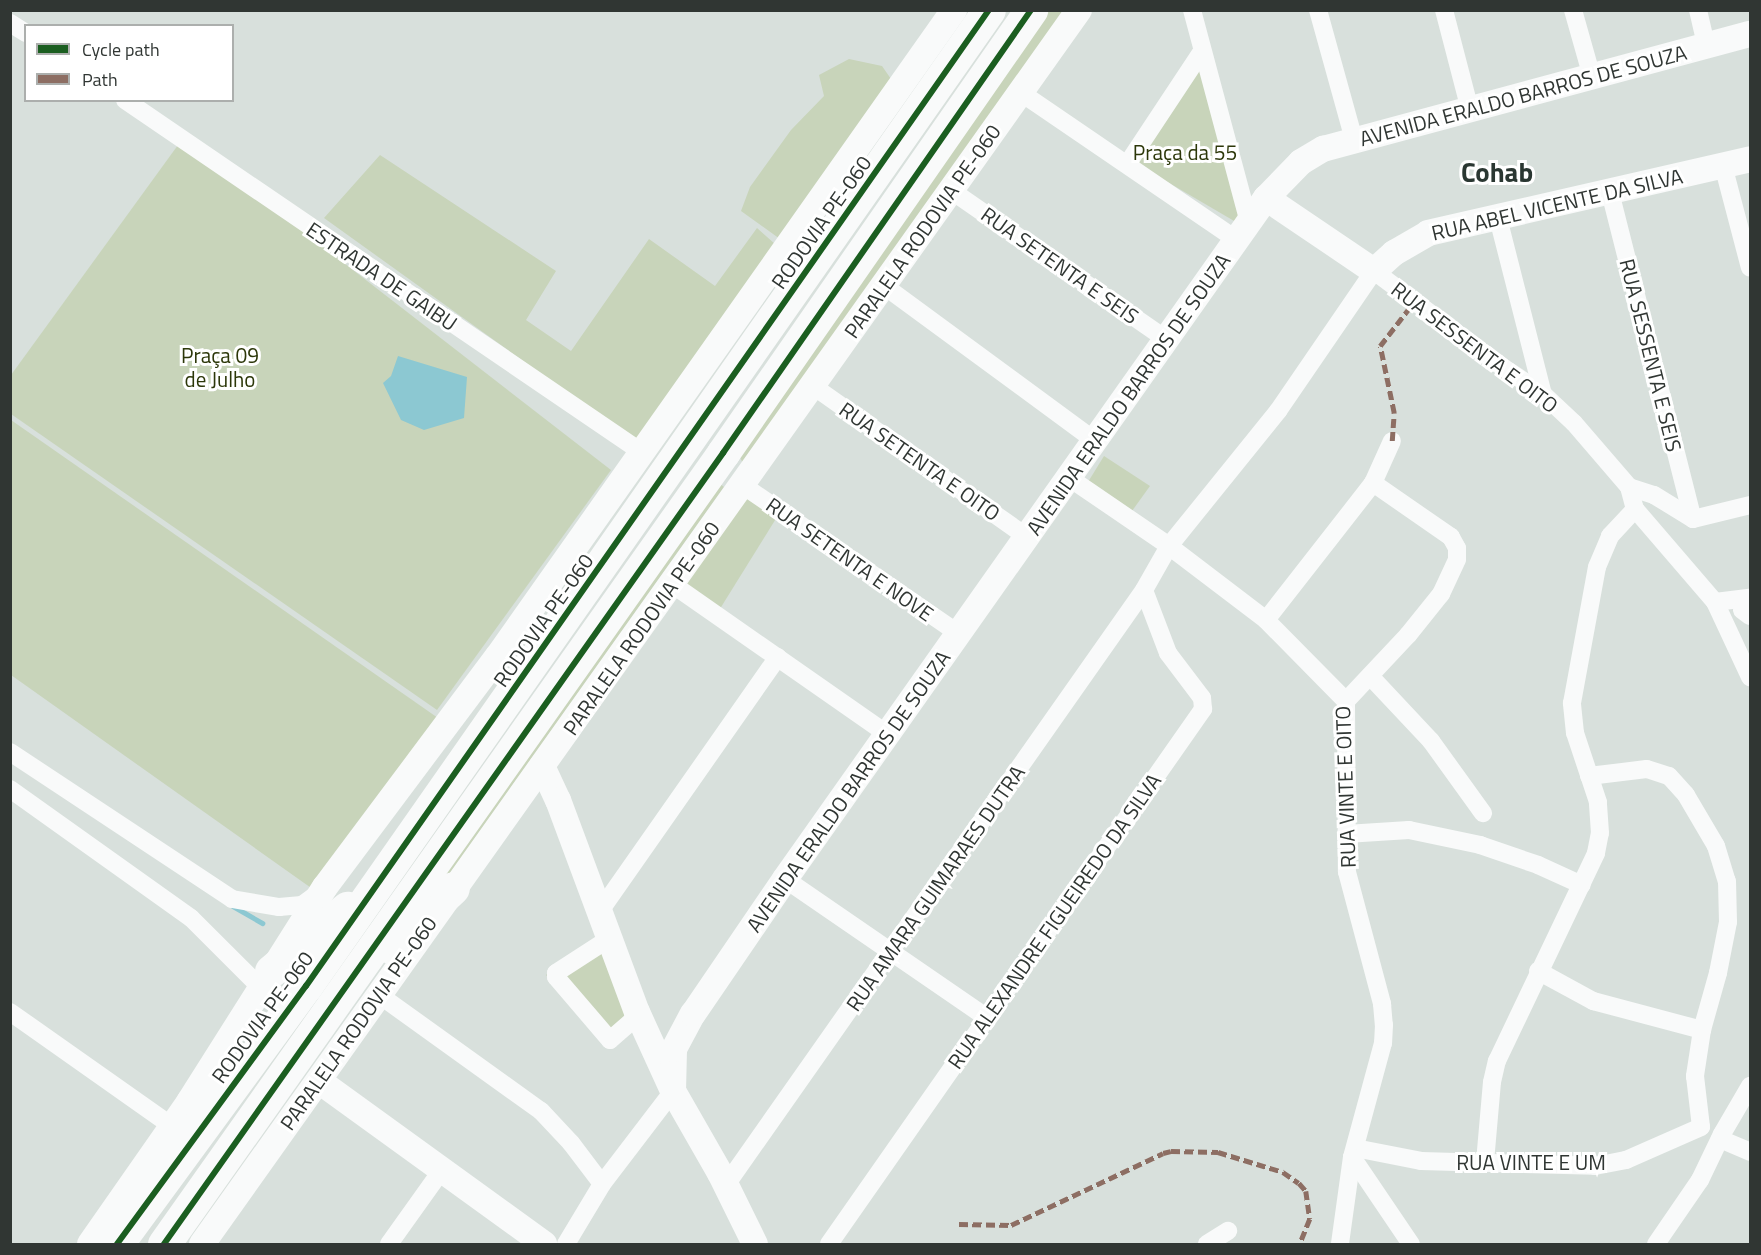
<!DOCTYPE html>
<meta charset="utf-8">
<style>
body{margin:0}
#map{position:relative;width:1761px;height:1255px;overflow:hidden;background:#d8e0dc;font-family:"Titillium Web",sans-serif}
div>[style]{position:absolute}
.green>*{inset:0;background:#c8d4ba}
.water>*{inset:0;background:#8cc8d2}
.stream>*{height:4.5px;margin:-2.25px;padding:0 2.25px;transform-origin:2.25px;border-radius:2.25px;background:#8cc8d2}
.street>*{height:18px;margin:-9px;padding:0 9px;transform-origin:9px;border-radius:9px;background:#f9fafa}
.secondary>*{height:26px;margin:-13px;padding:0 13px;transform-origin:13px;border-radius:13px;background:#f9fafa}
.highway>*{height:33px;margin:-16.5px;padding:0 16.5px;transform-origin:16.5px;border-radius:16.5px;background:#f9fafa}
.quiet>*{height:4.5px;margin-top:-2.25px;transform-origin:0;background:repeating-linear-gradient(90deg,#8d6e63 0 9px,transparent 0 13.5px)}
.cycleway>*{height:6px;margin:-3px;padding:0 3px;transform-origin:3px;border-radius:3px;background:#1b5e20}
span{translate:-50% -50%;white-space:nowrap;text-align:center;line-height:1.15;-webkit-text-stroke:6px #fff;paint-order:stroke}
.street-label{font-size:21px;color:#303633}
.park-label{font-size:21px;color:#2c3709}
.district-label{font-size:27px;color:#2a3732;font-weight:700}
.frame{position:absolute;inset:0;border:12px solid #303633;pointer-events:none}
.legend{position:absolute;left:24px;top:24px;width:210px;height:78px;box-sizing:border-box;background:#fff;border:2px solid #acafad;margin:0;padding:8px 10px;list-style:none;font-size:18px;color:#303633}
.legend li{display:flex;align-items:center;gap:12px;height:30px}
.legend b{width:30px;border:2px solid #acafad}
</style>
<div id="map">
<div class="green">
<div style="clip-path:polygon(1045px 11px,1067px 11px,745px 467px,736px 450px)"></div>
<div style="clip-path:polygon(849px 59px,882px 66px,891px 79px,780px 239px,741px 211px,750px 187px,791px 130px,824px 96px,819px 75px)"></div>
<div style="clip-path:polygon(1199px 62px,1241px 225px,1135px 163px)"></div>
<div style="clip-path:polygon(178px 145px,304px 232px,611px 470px,437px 710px,11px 414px,11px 375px)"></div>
<div style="clip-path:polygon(380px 155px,556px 271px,526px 320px,571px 351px,649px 239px,715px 286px,757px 228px,775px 244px,640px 445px,324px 218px)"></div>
<div style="clip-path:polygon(11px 420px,438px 718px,314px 890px,11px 675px)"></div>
<div style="clip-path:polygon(1104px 456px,1150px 486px,1132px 511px,1088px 482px)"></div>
<div style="clip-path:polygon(713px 478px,724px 487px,446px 879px,403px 935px)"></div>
<div style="clip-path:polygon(747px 495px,777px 517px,718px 612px,682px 589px)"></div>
<div style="clip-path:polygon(599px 937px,633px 1024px,609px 1043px,546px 975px,576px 951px)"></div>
</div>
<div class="water">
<div style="clip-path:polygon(398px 356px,467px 377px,464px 418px,424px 430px,401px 420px,383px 383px,391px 376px)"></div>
</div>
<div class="stream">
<div style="left:233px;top:906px;width:34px;rotate:30deg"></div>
</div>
<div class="street">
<div style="left:1192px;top:10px;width:220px;rotate:75deg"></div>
<div style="left:1318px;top:10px;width:135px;rotate:74.5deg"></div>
<div style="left:1444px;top:10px;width:103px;rotate:75.4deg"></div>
<div style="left:1573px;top:10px;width:70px;rotate:74.2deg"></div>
<div style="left:1698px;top:10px;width:37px;rotate:77deg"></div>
<div style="left:10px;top:23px;width:19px;rotate:32deg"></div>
<div style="left:1020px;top:92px;width:263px;rotate:34.3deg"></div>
<div style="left:125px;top:100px;width:623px;rotate:34.28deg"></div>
<div style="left:1128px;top:163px;width:134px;rotate:-56.5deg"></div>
<div style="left:1723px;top:165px;width:106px;rotate:75.3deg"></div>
<div style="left:952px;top:191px;width:262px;rotate:34.7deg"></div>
<div style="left:1610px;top:192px;width:337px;rotate:75.8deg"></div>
<div style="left:1498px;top:218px;width:182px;rotate:75.7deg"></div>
<div style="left:883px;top:285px;width:263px;rotate:36.3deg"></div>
<div style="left:813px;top:386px;width:262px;rotate:35.2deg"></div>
<div style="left:1068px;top:477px;width:122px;rotate:34.3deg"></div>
<div style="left:1169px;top:546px;width:122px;rotate:37.3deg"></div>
<div style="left:1266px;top:620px;width:114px;rotate:45.4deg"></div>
<div style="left:1346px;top:701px;width:171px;rotate:89.7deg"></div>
<div style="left:1347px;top:872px;width:137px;rotate:75.1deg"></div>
<div style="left:1382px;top:1004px;width:21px;rotate:85deg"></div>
<div style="left:1384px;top:1025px;width:18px;rotate:93deg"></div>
<div style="left:1383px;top:1043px;width:118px;rotate:105.2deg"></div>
<div style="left:1352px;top:1157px;width:88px;rotate:97.9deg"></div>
<div style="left:741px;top:484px;width:265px;rotate:34.5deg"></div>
<div style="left:1629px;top:487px;width:26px;rotate:18deg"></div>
<div style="left:1654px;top:495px;width:46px;rotate:31.6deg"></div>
<div style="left:1693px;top:519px;width:59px;rotate:-13.8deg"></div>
<div style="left:672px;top:584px;width:262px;rotate:34.9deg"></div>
<div style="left:1715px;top:602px;width:35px;rotate:-7deg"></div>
<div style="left:1742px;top:610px;width:10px;rotate:37deg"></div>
<div style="left:1266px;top:620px;width:174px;rotate:-52deg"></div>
<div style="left:1373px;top:483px;width:46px;rotate:-65.7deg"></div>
<div style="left:1370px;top:676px;width:89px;rotate:46.8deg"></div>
<div style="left:1431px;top:741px;width:89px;rotate:54.2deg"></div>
<div style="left:1346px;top:701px;width:91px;rotate:-46.8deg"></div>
<div style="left:1408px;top:635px;width:53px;rotate:-51.2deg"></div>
<div style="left:1441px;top:594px;width:38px;rotate:-65deg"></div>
<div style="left:1457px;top:559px;width:11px;rotate:-90deg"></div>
<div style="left:1457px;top:548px;width:13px;rotate:-119deg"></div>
<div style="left:1451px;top:537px;width:95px;rotate:-145.3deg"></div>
<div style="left:10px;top:752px;width:266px;rotate:33.5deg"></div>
<div style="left:232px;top:899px;width:48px;rotate:9.7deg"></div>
<div style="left:279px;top:907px;width:23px;rotate:-5deg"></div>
<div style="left:302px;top:905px;width:19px;rotate:-36deg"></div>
<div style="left:1589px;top:776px;width:58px;rotate:-6.9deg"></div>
<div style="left:1647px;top:769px;width:23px;rotate:18deg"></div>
<div style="left:1669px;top:776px;width:25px;rotate:48deg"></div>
<div style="left:1686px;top:795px;width:59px;rotate:59.5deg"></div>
<div style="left:1716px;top:846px;width:37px;rotate:73deg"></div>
<div style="left:1727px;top:881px;width:41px;rotate:88.6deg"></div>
<div style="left:1728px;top:922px;width:52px;rotate:101.1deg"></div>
<div style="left:1718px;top:973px;width:59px;rotate:105.7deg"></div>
<div style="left:1702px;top:1030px;width:47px;rotate:98.7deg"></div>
<div style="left:1695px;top:1076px;width:51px;rotate:83.3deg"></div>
<div style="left:10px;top:789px;width:222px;rotate:35.5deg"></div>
<div style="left:191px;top:918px;width:99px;rotate:45deg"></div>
<div style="left:1346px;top:834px;width:63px;rotate:-3.6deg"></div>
<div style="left:1409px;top:830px;width:73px;rotate:11.9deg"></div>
<div style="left:1480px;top:845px;width:61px;rotate:19deg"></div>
<div style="left:1538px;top:865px;width:48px;rotate:24.4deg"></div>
<div style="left:785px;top:879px;width:245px;rotate:34.5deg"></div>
<div style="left:600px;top:911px;width:310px;rotate:-55deg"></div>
<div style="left:610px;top:938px;width:64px;rotate:147.1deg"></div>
<div style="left:556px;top:973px;width:4px;rotate:90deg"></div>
<div style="left:556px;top:977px;width:83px;rotate:49.4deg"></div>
<div style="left:610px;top:1040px;width:38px;rotate:-41deg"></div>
<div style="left:1538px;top:971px;width:63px;rotate:28.6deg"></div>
<div style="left:1593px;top:1001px;width:113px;rotate:14.9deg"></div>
<div style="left:378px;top:994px;width:201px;rotate:35.7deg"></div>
<div style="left:541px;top:1111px;width:44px;rotate:46.8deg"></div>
<div style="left:571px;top:1143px;width:51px;rotate:52.9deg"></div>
<div style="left:10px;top:1012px;width:199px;rotate:35.2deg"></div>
<div style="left:1720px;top:1139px;width:33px;rotate:23deg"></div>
<div style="left:1355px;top:1148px;width:67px;rotate:11.1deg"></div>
<div style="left:1421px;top:1161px;width:174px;rotate:1.6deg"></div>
<div style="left:1595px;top:1166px;width:32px;rotate:-11deg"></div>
<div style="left:1626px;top:1160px;width:82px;rotate:-23.7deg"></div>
<div style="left:1352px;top:1157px;width:105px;rotate:55.9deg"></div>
<div style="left:1485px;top:1162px;width:80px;rotate:-85deg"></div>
<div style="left:1492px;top:1082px;width:22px;rotate:-77deg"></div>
<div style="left:1497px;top:1061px;width:230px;rotate:-64.5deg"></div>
<div style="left:1596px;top:853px;width:20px;rotate:-79deg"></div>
<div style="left:1600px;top:833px;width:31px;rotate:-94deg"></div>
<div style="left:1598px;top:802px;width:73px;rotate:-108.4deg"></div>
<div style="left:1575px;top:733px;width:30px;rotate:-96deg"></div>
<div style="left:1572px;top:703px;width:138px;rotate:-79.6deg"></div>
<div style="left:1597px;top:567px;width:34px;rotate:-67deg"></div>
<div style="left:1610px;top:536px;width:37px;rotate:-47deg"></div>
<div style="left:726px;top:1185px;width:727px;rotate:-54.91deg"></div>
<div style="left:1144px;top:590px;width:51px;rotate:-60.4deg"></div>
<div style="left:1169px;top:546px;width:174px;rotate:-51.1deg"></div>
<div style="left:1278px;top:411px;width:170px;rotate:-55.6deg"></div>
<div style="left:1374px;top:271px;width:151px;rotate:36.9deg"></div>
<div style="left:1495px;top:362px;width:58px;rotate:33.7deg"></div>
<div style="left:1543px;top:394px;width:42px;rotate:43.1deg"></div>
<div style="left:1574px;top:423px;width:84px;rotate:49.3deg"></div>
<div style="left:1629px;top:487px;width:23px;rotate:75deg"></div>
<div style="left:1635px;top:509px;width:123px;rotate:49.3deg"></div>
<div style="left:1715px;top:602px;width:83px;rotate:65deg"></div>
<div style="left:389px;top:1244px;width:90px;rotate:-54.5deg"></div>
<div style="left:566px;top:1244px;width:70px;rotate:-59deg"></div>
<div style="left:602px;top:1184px;width:117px;rotate:-52.6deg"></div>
<div style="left:829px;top:1244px;width:653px;rotate:-55.04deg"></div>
<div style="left:1203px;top:709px;width:11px;rotate:-95deg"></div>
<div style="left:1202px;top:698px;width:56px;rotate:-127.1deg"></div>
<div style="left:1168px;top:653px;width:67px;rotate:-110.9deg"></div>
<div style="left:1207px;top:1244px;width:25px;rotate:-32deg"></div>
<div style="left:1656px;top:1244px;width:78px;rotate:-55.5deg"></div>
<div style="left:1700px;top:1180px;width:51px;rotate:-64.4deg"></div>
<div style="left:1722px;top:1134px;width:56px;rotate:-59.7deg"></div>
</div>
<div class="secondary">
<div style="left:1266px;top:198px;width:130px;rotate:34.1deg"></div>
<div style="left:1374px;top:271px;width:27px;rotate:-42deg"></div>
<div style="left:1394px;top:253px;width:39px;rotate:-30deg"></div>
<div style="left:1428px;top:233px;width:330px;rotate:-12.9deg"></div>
<div style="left:542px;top:766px;width:38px;rotate:65deg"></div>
<div style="left:558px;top:800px;width:226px;rotate:69.6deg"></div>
<div style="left:637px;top:1012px;width:87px;rotate:65.5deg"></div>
<div style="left:673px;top:1091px;width:95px;rotate:60.2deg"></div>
<div style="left:720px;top:1173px;width:79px;rotate:63.8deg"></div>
<div style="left:319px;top:1081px;width:278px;rotate:35.9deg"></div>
<div style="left:673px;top:1091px;width:42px;rotate:-88.6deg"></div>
<div style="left:674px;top:1049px;width:40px;rotate:-62deg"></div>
<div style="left:693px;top:1014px;width:163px;rotate:-55.7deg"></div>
<div style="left:785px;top:879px;width:834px;rotate:-54.77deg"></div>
<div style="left:1266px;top:198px;width:50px;rotate:-45.8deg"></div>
<div style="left:1301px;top:162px;width:26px;rotate:-31deg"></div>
<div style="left:1323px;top:149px;width:442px;rotate:-15.1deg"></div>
<div style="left:90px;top:1244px;width:173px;rotate:-55.1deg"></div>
<div style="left:189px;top:1102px;width:254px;rotate:-57.7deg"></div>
<div style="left:325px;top:887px;width:289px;rotate:-53.2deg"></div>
<div style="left:498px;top:656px;width:791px;rotate:-54.78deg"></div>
<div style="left:202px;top:1244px;width:1514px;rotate:-54.6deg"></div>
</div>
<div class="highway">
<div style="left:390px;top:947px;width:86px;rotate:-43.1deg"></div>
<div style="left:271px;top:971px;width:99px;rotate:-39.7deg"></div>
<div style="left:117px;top:1244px;width:320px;rotate:-53.8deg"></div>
<div style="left:306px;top:986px;width:1191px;rotate:-55.02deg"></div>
<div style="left:164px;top:1244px;width:969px;rotate:-54.75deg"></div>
<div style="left:723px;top:453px;width:540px;rotate:-55.19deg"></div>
</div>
<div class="quiet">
<div style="left:1392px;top:441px;width:28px;rotate:-86deg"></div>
<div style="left:1394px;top:413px;width:68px;rotate:-101.8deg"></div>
<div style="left:1380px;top:346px;width:56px;rotate:-52.3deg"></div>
<div style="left:959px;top:1224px;width:52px;rotate:1.1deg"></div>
<div style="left:1011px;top:1225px;width:168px;rotate:-25.3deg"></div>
<div style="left:1163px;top:1153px;width:8px;rotate:-14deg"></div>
<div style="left:1171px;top:1151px;width:47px;rotate:1.2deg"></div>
<div style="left:1218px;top:1152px;width:68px;rotate:17.1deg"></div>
<div style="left:1283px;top:1172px;width:19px;rotate:35deg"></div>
<div style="left:1299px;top:1183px;width:11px;rotate:49deg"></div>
<div style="left:1306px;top:1191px;width:28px;rotate:82deg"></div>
<div style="left:1310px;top:1219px;width:27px;rotate:112deg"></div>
</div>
<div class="cycleway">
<div style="left:117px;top:1244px;width:320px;rotate:-53.8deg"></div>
<div style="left:306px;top:986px;width:1191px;rotate:-55.02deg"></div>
<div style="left:164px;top:1244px;width:969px;rotate:-54.75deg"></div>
<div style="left:723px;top:453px;width:540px;rotate:-55.19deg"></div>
</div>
<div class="street-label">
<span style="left:1523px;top:95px;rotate:-15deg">AVENIDA ERALDO BARROS DE SOUZA</span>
<span style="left:1557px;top:204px;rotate:-13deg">RUA ABEL VICENTE DA SILVA</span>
<span style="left:821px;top:222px;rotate:-55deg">RODOVIA PE-060</span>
<span style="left:922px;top:231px;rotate:-55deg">PARALELA RODOVIA PE-060</span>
<span style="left:1060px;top:265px;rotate:35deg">RUA SETENTA E SEIS</span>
<span style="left:382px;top:276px;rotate:34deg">ESTRADA DE GAIBU</span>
<span style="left:1475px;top:347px;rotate:37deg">RUA SESSENTA E OITO</span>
<span style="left:1651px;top:355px;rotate:76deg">RUA SESSENTA E SEIS</span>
<span style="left:1128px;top:394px;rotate:-55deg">AVENIDA ERALDO BARROS DE SOUZA</span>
<span style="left:920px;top:461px;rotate:35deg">RUA SETENTA E OITO</span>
<span style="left:850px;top:559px;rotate:35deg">RUA SETENTA E NOVE</span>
<span style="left:543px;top:620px;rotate:-55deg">RODOVIA PE-060</span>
<span style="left:641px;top:628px;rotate:-55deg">PARALELA RODOVIA PE-060</span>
<span style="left:1345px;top:787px;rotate:-92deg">RUA VINTE E OITO</span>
<span style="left:848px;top:791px;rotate:-55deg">AVENIDA ERALDO BARROS DE SOUZA</span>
<span style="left:935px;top:888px;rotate:-55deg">RUA AMARA GUIMARAES DUTRA</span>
<span style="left:1054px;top:921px;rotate:-55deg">RUA ALEXANDRE FIGUEIREDO DA SILVA</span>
<span style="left:262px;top:1017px;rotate:-54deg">RODOVIA PE-060</span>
<span style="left:358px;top:1023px;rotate:-55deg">PARALELA RODOVIA PE-060</span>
<span style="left:1531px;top:1162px">RUA VINTE E UM</span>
</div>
<div class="park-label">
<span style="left:1185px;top:152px">Praça da 55</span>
<span style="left:220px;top:367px">Praça 09<br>de Julho</span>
</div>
<div class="district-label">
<span style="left:1497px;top:172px">Cohab</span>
</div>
<div class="frame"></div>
<ul class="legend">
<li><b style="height:8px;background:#1b5e20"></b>Cycle path</li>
<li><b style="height:8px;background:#8d6e63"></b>Path</li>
</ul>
</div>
